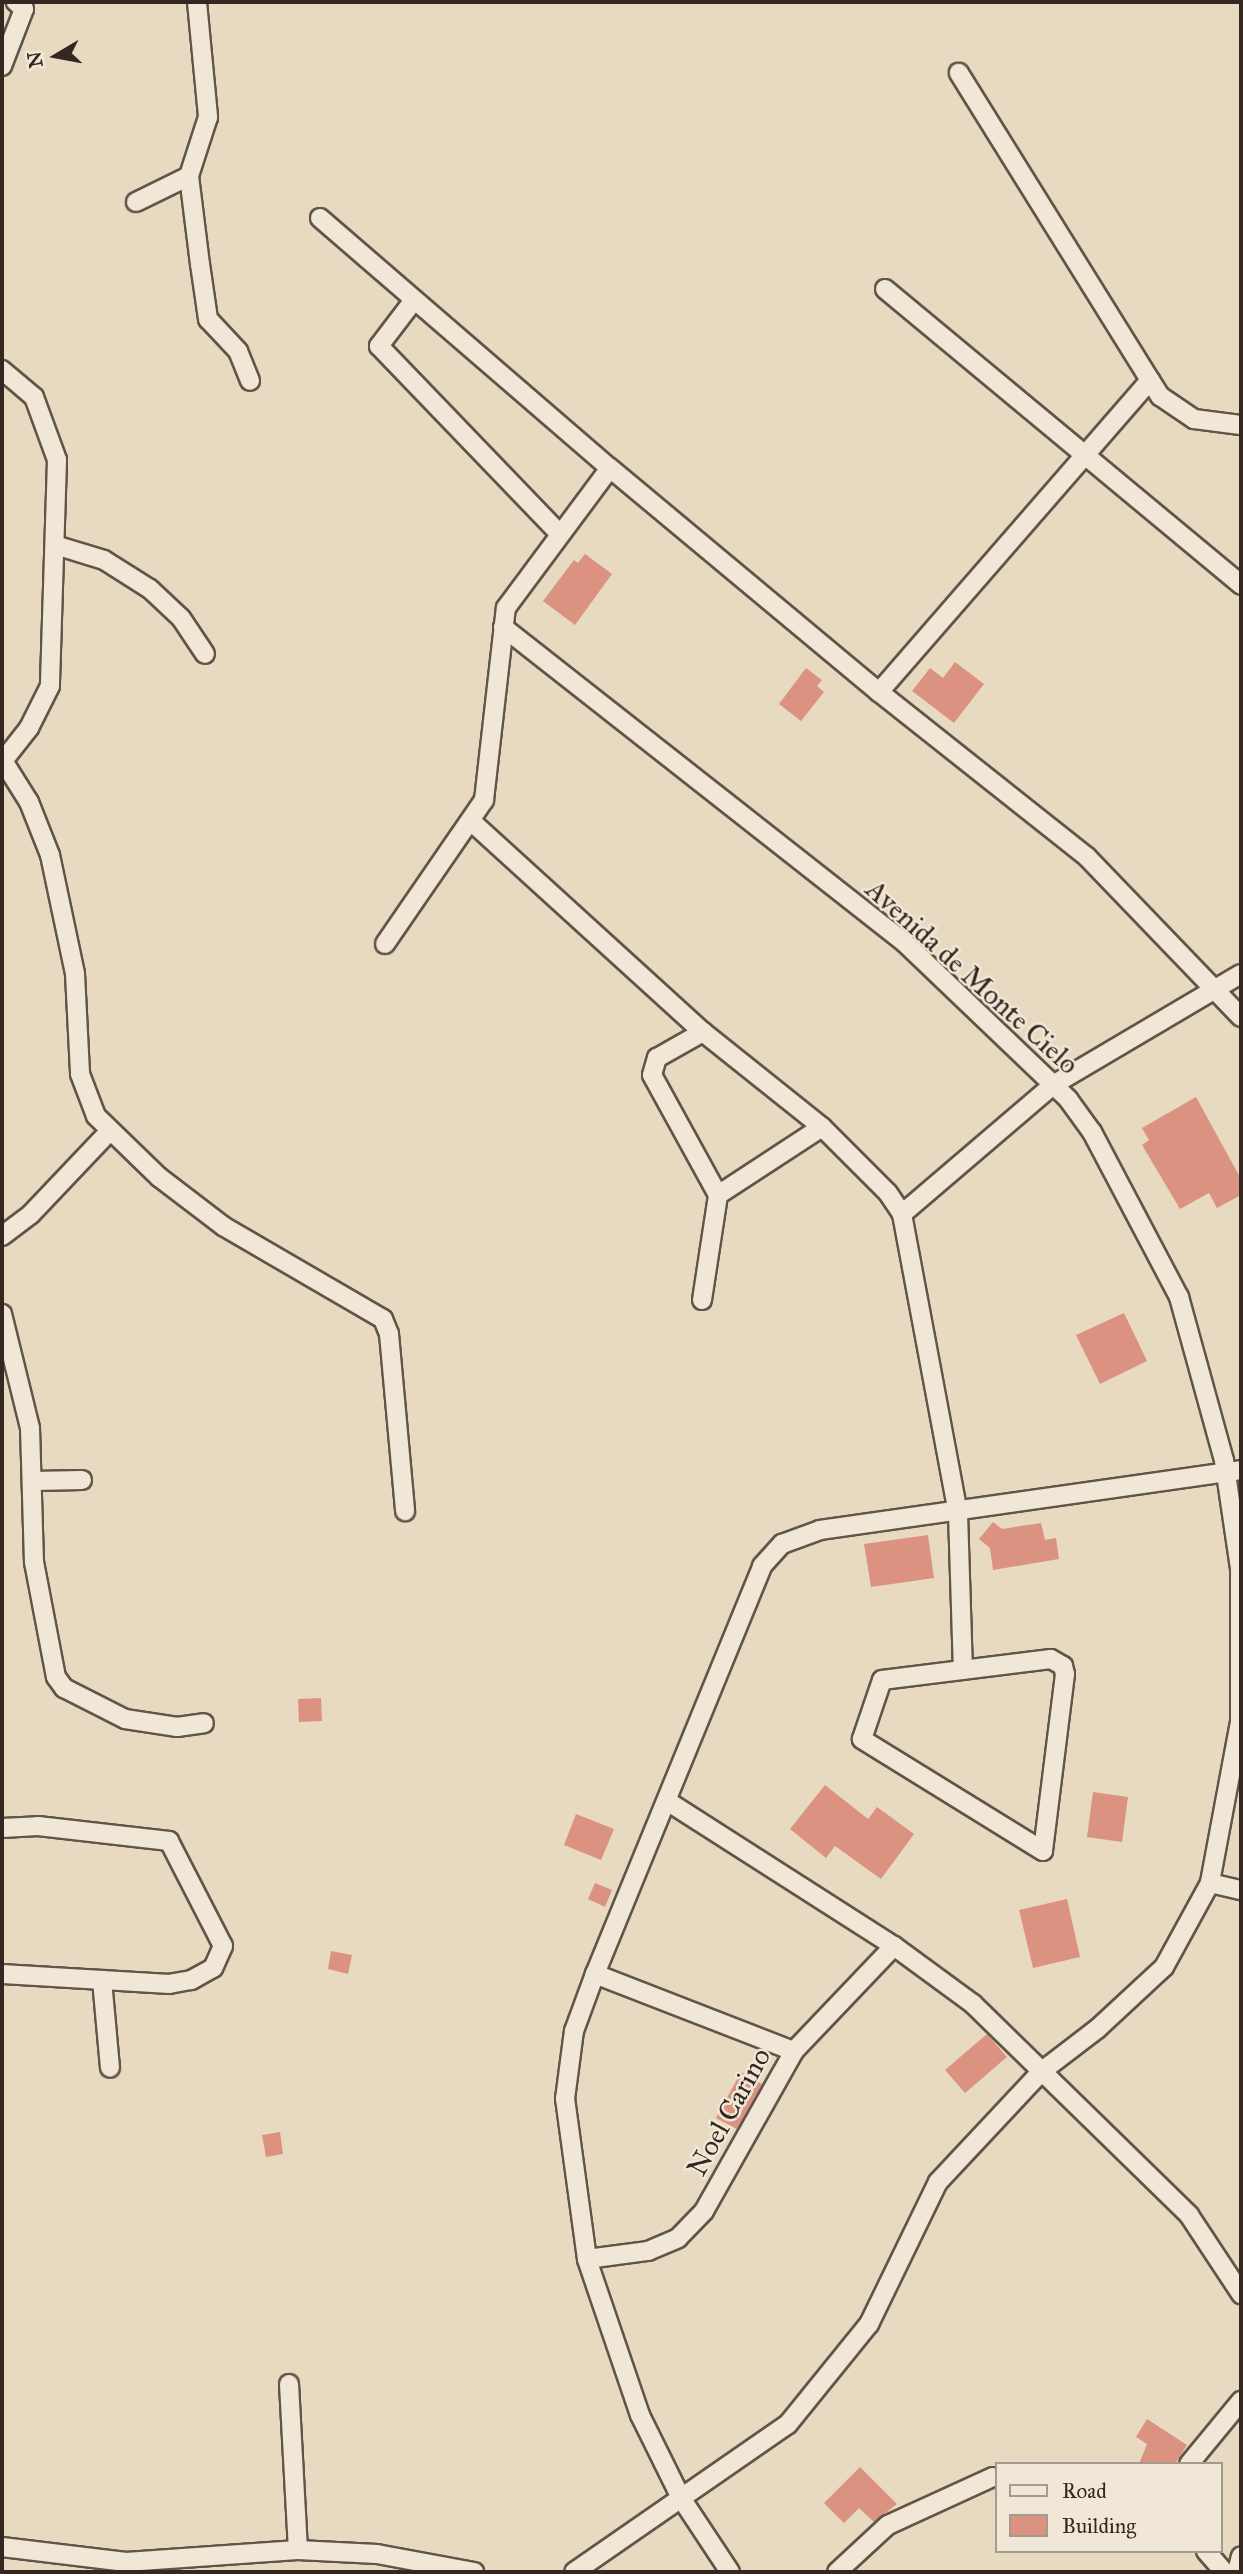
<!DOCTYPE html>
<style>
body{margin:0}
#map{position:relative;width:1243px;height:2574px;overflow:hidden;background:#e8dac0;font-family:"IM FELL Great Primer",serif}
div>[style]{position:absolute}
.building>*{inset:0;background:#db9281}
.roads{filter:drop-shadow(2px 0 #615449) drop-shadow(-2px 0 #615449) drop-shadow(0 2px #615449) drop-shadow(0 -2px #615449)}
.minor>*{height:18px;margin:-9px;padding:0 9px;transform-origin:9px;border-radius:9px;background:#f0e7d6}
span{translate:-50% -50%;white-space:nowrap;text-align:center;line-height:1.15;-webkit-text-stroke:5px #f0e7d6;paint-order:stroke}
.street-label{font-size:28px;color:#342721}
.frame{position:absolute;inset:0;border:4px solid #342721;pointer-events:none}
.legend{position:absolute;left:995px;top:2462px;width:228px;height:91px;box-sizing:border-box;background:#f0e7d6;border:2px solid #a59a8e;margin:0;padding:9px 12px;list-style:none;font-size:21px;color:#342721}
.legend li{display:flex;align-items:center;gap:14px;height:35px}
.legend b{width:35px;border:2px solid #a59a8e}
.north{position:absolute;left:21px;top:21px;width:70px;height:70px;-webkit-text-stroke:5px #f0e7d6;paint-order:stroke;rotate:260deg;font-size:19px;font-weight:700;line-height:28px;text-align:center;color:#342721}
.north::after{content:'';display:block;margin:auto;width:24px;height:32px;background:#342721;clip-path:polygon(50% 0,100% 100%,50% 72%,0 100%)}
</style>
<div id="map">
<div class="building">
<div style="clip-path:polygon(585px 554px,612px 574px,575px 625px,543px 601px,574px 560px,578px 563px)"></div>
<div style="clip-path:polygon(955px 662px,984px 684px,954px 723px,912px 691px,930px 668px,943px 678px)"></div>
<div style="clip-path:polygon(806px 668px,822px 680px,817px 686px,824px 692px,801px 721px,779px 704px)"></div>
<div style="clip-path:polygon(1196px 1097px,1241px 1179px,1241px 1195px,1217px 1208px,1209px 1193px,1180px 1209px,1142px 1145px,1149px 1140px,1142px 1128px)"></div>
<div style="clip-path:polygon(1124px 1313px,1147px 1361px,1100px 1384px,1076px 1335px)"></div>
<div style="clip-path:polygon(993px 1522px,1002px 1529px,1041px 1523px,1045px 1540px,1056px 1538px,1059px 1559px,993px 1570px,990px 1548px,979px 1539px)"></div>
<div style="clip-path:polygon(928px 1535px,934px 1578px,871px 1587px,864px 1544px)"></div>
<div style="clip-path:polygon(321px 1698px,322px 1721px,299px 1722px,298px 1699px)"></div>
<div style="clip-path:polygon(825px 1785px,868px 1819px,877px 1807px,914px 1834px,881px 1879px,835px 1846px,826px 1858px,790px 1829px)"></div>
<div style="clip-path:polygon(1093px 1792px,1128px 1797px,1122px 1842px,1087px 1837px)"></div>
<div style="clip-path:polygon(576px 1814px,614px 1829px,601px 1860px,564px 1845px)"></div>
<div style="clip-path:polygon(595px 1883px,612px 1890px,605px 1907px,588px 1899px)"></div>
<div style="clip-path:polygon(1067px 1899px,1080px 1957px,1033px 1968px,1019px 1910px)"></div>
<div style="clip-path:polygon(331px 1951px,352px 1955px,348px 1974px,328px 1969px)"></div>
<div style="clip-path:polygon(987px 2034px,1007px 2057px,965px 2093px,945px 2070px)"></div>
<div style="clip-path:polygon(741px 2072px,762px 2084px,737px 2129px,716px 2118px)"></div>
<div style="clip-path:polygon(280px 2132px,283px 2154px,266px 2157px,262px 2135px)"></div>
<div style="clip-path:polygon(1147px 2419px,1187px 2445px,1175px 2464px,1139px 2464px,1147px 2444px,1136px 2437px)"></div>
<div style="clip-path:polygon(860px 2467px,897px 2504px,874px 2522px,859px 2508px,844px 2523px,824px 2503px)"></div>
</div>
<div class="roads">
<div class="minor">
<div style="left:197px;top:2px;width:116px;rotate:84.5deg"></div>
<div style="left:208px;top:117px;width:62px;rotate:107.9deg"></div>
<div style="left:189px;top:176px;width:89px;rotate:82.9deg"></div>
<div style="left:200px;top:264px;width:56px;rotate:81.7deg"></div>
<div style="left:208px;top:319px;width:44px;rotate:46.8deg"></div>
<div style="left:238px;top:351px;width:32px;rotate:68deg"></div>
<div style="left:2px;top:66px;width:61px;rotate:-68.9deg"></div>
<div style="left:24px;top:9px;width:11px;rotate:-139deg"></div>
<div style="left:136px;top:202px;width:59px;rotate:-26.1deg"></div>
<div style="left:320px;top:218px;width:383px;rotate:40.8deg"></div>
<div style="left:610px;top:468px;width:350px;rotate:39.8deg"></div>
<div style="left:879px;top:692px;width:265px;rotate:38.4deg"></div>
<div style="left:1087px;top:857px;width:222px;rotate:46.1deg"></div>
<div style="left:885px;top:289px;width:463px;rotate:39.7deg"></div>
<div style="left:414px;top:300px;width:58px;rotate:127.3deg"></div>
<div style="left:379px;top:346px;width:258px;rotate:46.1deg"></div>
<div style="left:2px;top:370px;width:42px;rotate:40.2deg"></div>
<div style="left:34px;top:397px;width:67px;rotate:69.9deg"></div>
<div style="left:57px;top:460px;width:226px;rotate:91.8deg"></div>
<div style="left:50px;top:686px;width:47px;rotate:116.6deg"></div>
<div style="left:29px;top:728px;width:42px;rotate:128.2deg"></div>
<div style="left:1150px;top:380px;width:19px;rotate:58deg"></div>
<div style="left:1160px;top:396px;width:41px;rotate:34.1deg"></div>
<div style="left:1194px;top:419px;width:47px;rotate:7.3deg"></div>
<div style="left:55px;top:545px;width:51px;rotate:17deg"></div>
<div style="left:104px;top:560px;width:54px;rotate:32.2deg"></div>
<div style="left:150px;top:589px;width:42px;rotate:43.1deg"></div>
<div style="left:181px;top:618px;width:43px;rotate:56.3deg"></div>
<div style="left:503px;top:627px;width:511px;rotate:38.17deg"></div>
<div style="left:905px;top:943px;width:226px;rotate:43.7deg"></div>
<div style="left:1068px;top:1099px;width:41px;rotate:54deg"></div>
<div style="left:1092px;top:1132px;width:187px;rotate:62.2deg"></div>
<div style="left:1179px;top:1297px;width:169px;rotate:74.6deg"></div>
<div style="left:1224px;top:1460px;width:110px;rotate:81.6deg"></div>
<div style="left:1240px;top:1569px;width:153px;rotate:90deg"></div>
<div style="left:1240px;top:1722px;width:164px;rotate:100.6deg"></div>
<div style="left:1210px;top:1883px;width:96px;rotate:118.7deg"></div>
<div style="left:1164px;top:1967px;width:91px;rotate:137.2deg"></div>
<div style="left:1097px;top:2029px;width:71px;rotate:142.5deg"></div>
<div style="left:1041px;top:2072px;width:151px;rotate:133.1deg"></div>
<div style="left:938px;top:2182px;width:158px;rotate:115.9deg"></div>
<div style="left:869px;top:2324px;width:129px;rotate:129deg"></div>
<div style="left:788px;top:2424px;width:260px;rotate:145.3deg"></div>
<div style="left:879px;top:692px;width:413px;rotate:-49deg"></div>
<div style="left:1150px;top:380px;width:362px;rotate:-121.9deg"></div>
<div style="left:2px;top:759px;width:51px;rotate:57.9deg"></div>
<div style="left:29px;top:802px;width:57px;rotate:68.4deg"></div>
<div style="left:50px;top:855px;width:122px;rotate:78.1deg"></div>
<div style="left:75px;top:974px;width:100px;rotate:87.1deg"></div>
<div style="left:80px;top:1074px;width:45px;rotate:69.1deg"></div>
<div style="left:96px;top:1116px;width:88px;rotate:44.1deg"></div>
<div style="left:159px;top:1177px;width:81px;rotate:37.4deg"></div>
<div style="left:223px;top:1226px;width:185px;rotate:30.2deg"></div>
<div style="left:383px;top:1319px;width:16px;rotate:68deg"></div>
<div style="left:389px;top:1334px;width:178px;rotate:84.8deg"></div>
<div style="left:472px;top:822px;width:312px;rotate:42.3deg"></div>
<div style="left:703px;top:1032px;width:152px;rotate:38.6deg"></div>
<div style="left:822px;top:1127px;width:93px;rotate:45deg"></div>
<div style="left:888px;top:1193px;width:25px;rotate:56deg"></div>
<div style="left:902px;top:1214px;width:304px;rotate:79.4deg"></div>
<div style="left:958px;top:1513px;width:155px;rotate:88.2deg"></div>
<div style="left:385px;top:944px;width:175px;rotate:-55.5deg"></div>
<div style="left:484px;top:800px;width:193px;rotate:-83.5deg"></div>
<div style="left:506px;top:608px;width:174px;rotate:-53.4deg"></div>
<div style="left:718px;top:1195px;width:124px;rotate:-33.2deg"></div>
<div style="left:902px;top:1214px;width:199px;rotate:-40.5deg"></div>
<div style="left:1053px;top:1085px;width:218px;rotate:-30.6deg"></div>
<div style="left:2px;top:1236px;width:36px;rotate:-37deg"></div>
<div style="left:31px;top:1214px;width:112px;rotate:-46.5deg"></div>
<div style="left:702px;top:1300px;width:106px;rotate:-81.3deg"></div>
<div style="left:718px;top:1195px;width:137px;rotate:-118.8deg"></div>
<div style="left:652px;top:1075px;width:18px;rotate:-74deg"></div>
<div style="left:657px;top:1058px;width:53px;rotate:-29.5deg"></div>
<div style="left:2px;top:1314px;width:117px;rotate:76.2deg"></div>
<div style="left:30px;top:1428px;width:134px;rotate:88.3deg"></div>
<div style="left:34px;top:1562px;width:117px;rotate:79.2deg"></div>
<div style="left:56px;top:1677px;width:14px;rotate:54deg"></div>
<div style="left:64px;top:1688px;width:68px;rotate:26.9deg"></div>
<div style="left:125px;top:1719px;width:53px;rotate:8.7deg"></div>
<div style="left:177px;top:1727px;width:27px;rotate:-8deg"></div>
<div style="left:34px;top:1481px;width:48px;rotate:-1.2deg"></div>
<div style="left:1051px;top:1659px;width:14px;rotate:30deg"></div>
<div style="left:1063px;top:1666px;width:8px;rotate:76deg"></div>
<div style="left:1065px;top:1674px;width:178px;rotate:97.1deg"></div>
<div style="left:1043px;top:1851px;width:213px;rotate:-148.3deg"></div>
<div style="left:862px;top:1739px;width:62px;rotate:-71.3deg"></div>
<div style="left:882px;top:1680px;width:170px;rotate:-7.1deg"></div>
<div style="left:667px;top:1801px;width:269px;rotate:32.6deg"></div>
<div style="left:894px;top:1946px;width:98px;rotate:36.3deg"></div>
<div style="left:973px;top:2004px;width:302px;rotate:44.3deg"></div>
<div style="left:1189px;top:2215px;width:95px;rotate:56.6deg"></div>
<div style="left:2px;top:1828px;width:36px;rotate:-3deg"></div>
<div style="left:38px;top:1826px;width:132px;rotate:6.5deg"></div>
<div style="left:169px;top:1841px;width:118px;rotate:62.8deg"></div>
<div style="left:223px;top:1946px;width:24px;rotate:114deg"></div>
<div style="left:213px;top:1968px;width:25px;rotate:151deg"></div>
<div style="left:191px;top:1980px;width:22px;rotate:170deg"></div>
<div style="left:169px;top:1984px;width:167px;rotate:-176.6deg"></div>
<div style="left:1210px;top:1883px;width:32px;rotate:13deg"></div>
<div style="left:595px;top:1974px;width:213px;rotate:21.2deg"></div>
<div style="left:102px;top:1980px;width:88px;rotate:84.8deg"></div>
<div style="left:587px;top:2259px;width:62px;rotate:-7.5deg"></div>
<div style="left:648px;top:2251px;width:33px;rotate:-23deg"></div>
<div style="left:678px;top:2238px;width:37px;rotate:-46deg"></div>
<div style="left:704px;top:2211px;width:184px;rotate:-60.6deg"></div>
<div style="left:794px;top:2051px;width:145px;rotate:-46.4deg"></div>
<div style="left:289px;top:2384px;width:166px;rotate:86.9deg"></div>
<div style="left:1189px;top:2464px;width:82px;rotate:-50.5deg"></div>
<div style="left:2px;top:2547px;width:125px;rotate:6.9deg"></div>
<div style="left:126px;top:2562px;width:172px;rotate:-4deg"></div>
<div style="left:298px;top:2550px;width:79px;rotate:2.9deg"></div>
<div style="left:377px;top:2554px;width:99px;rotate:10.5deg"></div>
<div style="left:1206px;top:2551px;width:28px;rotate:49deg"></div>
<div style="left:730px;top:2572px;width:89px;rotate:-123.5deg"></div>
<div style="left:681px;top:2498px;width:93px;rotate:-116.3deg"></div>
<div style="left:640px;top:2415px;width:165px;rotate:-108.8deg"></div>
<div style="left:587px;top:2259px;width:162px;rotate:-97.8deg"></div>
<div style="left:565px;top:2099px;width:69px;rotate:-82.5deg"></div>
<div style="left:574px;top:2031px;width:61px;rotate:-69.8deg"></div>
<div style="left:595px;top:1974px;width:441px;rotate:-67.7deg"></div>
<div style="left:762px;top:1566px;width:30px;rotate:-48deg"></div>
<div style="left:782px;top:1544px;width:40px;rotate:-20.2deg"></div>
<div style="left:820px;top:1530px;width:425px;rotate:-8.1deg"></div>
<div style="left:837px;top:2572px;width:69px;rotate:-42.7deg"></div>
<div style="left:888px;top:2525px;width:115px;rotate:-24.6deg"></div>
<div style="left:1237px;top:2572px;width:16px;rotate:-76deg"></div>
</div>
</div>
<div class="street-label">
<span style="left:972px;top:977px;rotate:42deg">Avenida de Monte Cielo</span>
<span style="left:729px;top:2112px;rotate:-61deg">Noel Carino</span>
</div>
<div class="frame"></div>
<ul class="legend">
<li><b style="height:9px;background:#f0e7d6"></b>Road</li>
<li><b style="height:19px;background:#db9281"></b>Building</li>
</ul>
<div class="north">N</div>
</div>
